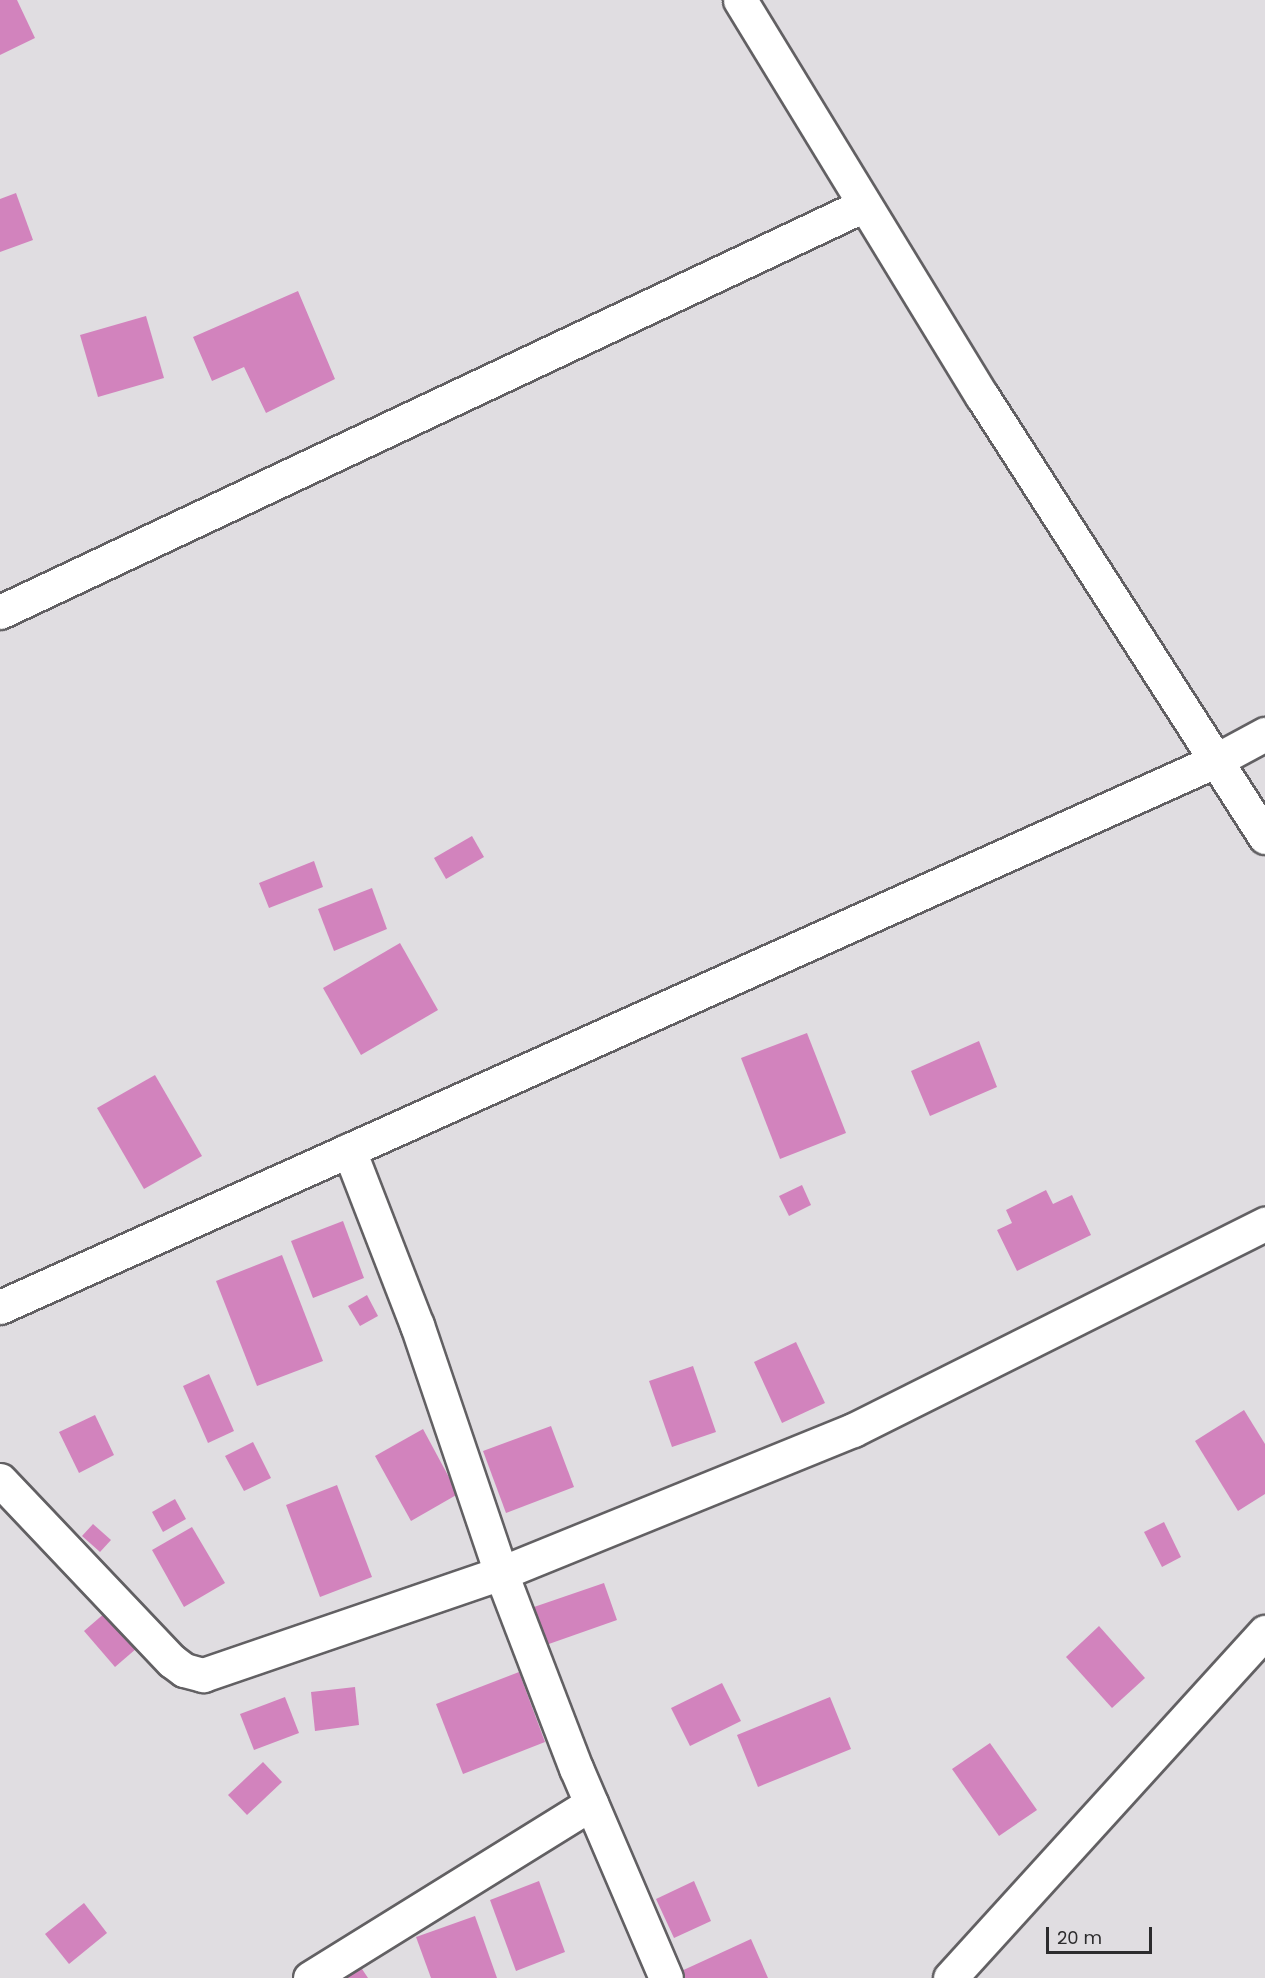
<!DOCTYPE html>
<style>
body{margin:0}
#map{position:relative;width:1265px;height:1978px;overflow:hidden;background:#e0dde1;font-family:Poppins,sans-serif}
div>[style]{position:absolute}
.building>*{inset:0;background:#d283bd}
.roads{filter:drop-shadow(2px 0 #626063) drop-shadow(-2px 0 #626063) drop-shadow(0 2px #626063) drop-shadow(0 -2px #626063)}
.minor>*{height:33px;margin:-16.5px;padding:0 16.5px;transform-origin:16.5px;border-radius:16.5px;background:#fff}
span{translate:-50% -50%;white-space:nowrap;text-align:center;line-height:1.15;-webkit-text-stroke:5px #e0dde1;paint-order:stroke}
.scale{position:absolute;left:1046px;top:1927px;width:106px;height:27px;box-sizing:border-box;border:3px solid #2c2b2d;border-top:0;padding-left:8px;font-size:18px;line-height:21px;white-space:nowrap;color:#2c2b2d;-webkit-text-stroke:4px #e0dde1;paint-order:stroke}
</style>
<div id="map">
<div class="building">
<div style="clip-path:polygon(0 0,17px 0,35px 38px,0 55px)"></div>
<div style="clip-path:polygon(16px 193px,33px 240px,0 252px,0 199px)"></div>
<div style="clip-path:polygon(298px 291px,335px 379px,266px 413px,244px 367px,212px 381px,193px 337px)"></div>
<div style="clip-path:polygon(146px 316px,164px 378px,98px 397px,80px 335px)"></div>
<div style="clip-path:polygon(472px 836px,484px 857px,446px 879px,434px 858px)"></div>
<div style="clip-path:polygon(314px 861px,323px 887px,269px 908px,259px 883px)"></div>
<div style="clip-path:polygon(372px 888px,387px 929px,334px 951px,318px 909px)"></div>
<div style="clip-path:polygon(400px 943px,438px 1010px,361px 1055px,323px 988px)"></div>
<div style="clip-path:polygon(807px 1033px,846px 1133px,780px 1159px,741px 1058px)"></div>
<div style="clip-path:polygon(979px 1041px,997px 1087px,930px 1116px,911px 1071px)"></div>
<div style="clip-path:polygon(155px 1075px,202px 1156px,144px 1189px,97px 1108px)"></div>
<div style="clip-path:polygon(802px 1185px,811px 1205px,789px 1216px,779px 1196px)"></div>
<div style="clip-path:polygon(1046px 1190px,1053px 1204px,1072px 1195px,1091px 1235px,1017px 1271px,997px 1230px,1012px 1223px,1006px 1210px)"></div>
<div style="clip-path:polygon(343px 1221px,364px 1278px,313px 1298px,291px 1241px)"></div>
<div style="clip-path:polygon(282px 1255px,323px 1361px,257px 1386px,216px 1281px)"></div>
<div style="clip-path:polygon(367px 1295px,378px 1316px,360px 1326px,348px 1306px)"></div>
<div style="clip-path:polygon(796px 1342px,825px 1403px,782px 1423px,754px 1362px)"></div>
<div style="clip-path:polygon(693px 1366px,716px 1432px,672px 1447px,649px 1381px)"></div>
<div style="clip-path:polygon(209px 1374px,234px 1431px,208px 1443px,183px 1386px)"></div>
<div style="clip-path:polygon(1244px 1410px,1265px 1444px,1265px 1494px,1238px 1511px,1195px 1441px)"></div>
<div style="clip-path:polygon(95px 1415px,114px 1455px,79px 1473px,59px 1432px)"></div>
<div style="clip-path:polygon(551px 1426px,574px 1487px,506px 1513px,483px 1451px)"></div>
<div style="clip-path:polygon(423px 1429px,458px 1494px,411px 1521px,375px 1456px)"></div>
<div style="clip-path:polygon(253px 1442px,271px 1478px,244px 1491px,225px 1456px)"></div>
<div style="clip-path:polygon(337px 1485px,372px 1577px,320px 1597px,286px 1505px)"></div>
<div style="clip-path:polygon(175px 1499px,186px 1519px,163px 1532px,152px 1512px)"></div>
<div style="clip-path:polygon(1164px 1522px,1181px 1557px,1162px 1567px,1144px 1532px)"></div>
<div style="clip-path:polygon(93px 1524px,111px 1540px,100px 1552px,82px 1536px)"></div>
<div style="clip-path:polygon(192px 1527px,225px 1583px,184px 1607px,152px 1550px)"></div>
<div style="clip-path:polygon(604px 1583px,617px 1620px,546px 1645px,534px 1607px)"></div>
<div style="clip-path:polygon(113px 1606px,144px 1642px,115px 1667px,84px 1631px)"></div>
<div style="clip-path:polygon(1099px 1626px,1145px 1678px,1112px 1708px,1066px 1657px)"></div>
<div style="clip-path:polygon(519px 1672px,545px 1742px,463px 1774px,436px 1704px)"></div>
<div style="clip-path:polygon(722px 1683px,741px 1721px,690px 1746px,671px 1708px)"></div>
<div style="clip-path:polygon(355px 1687px,359px 1725px,315px 1731px,311px 1692px)"></div>
<div style="clip-path:polygon(285px 1697px,299px 1733px,254px 1750px,240px 1714px)"></div>
<div style="clip-path:polygon(830px 1697px,851px 1749px,758px 1787px,737px 1735px)"></div>
<div style="clip-path:polygon(990px 1743px,1037px 1810px,999px 1836px,952px 1769px)"></div>
<div style="clip-path:polygon(263px 1762px,282px 1782px,247px 1815px,228px 1795px)"></div>
<div style="clip-path:polygon(539px 1881px,565px 1952px,516px 1971px,490px 1900px)"></div>
<div style="clip-path:polygon(694px 1881px,711px 1921px,674px 1938px,656px 1899px)"></div>
<div style="clip-path:polygon(84px 1903px,107px 1933px,69px 1964px,45px 1934px)"></div>
<div style="clip-path:polygon(475px 1916px,497px 1978px,431px 1978px,416px 1937px)"></div>
<div style="clip-path:polygon(751px 1939px,768px 1978px,679px 1978px,677px 1973px)"></div>
<div style="clip-path:polygon(354px 1957px,368px 1978px,323px 1978px)"></div>
</div>
<div class="roads">
<div class="minor">
<div style="left:740px;top:0;width:464px;rotate:58.6deg"></div>
<div style="left:982px;top:396px;width:524px;rotate:57.31deg"></div>
<div style="left:0;top:612px;width:955px;rotate:-25.22deg"></div>
<div style="left:349px;top:1150px;width:188px;rotate:68.8deg"></div>
<div style="left:417px;top:1325px;width:262px;rotate:71.3deg"></div>
<div style="left:501px;top:1573px;width:209px;rotate:69deg"></div>
<div style="left:576px;top:1768px;width:228px;rotate:66.8deg"></div>
<div style="left:0;top:1307px;width:1332px;rotate:-24.2deg"></div>
<div style="left:1215px;top:761px;width:57px;rotate:-28.4deg"></div>
<div style="left:0;top:1480px;width:250px;rotate:46.5deg"></div>
<div style="left:172px;top:1661px;width:15px;rotate:37deg"></div>
<div style="left:184px;top:1670px;width:20px;rotate:15deg"></div>
<div style="left:203px;top:1675px;width:315px;rotate:-18.9deg"></div>
<div style="left:501px;top:1573px;width:380px;rotate:-22.1deg"></div>
<div style="left:853px;top:1430px;width:461px;rotate:-26.6deg"></div>
<div style="left:310px;top:1978px;width:331px;rotate:-31.8deg"></div>
<div style="left:950px;top:1978px;width:468px;rotate:-47.7deg"></div>
</div>
</div>
<div class="scale">20 m</div>
</div>
